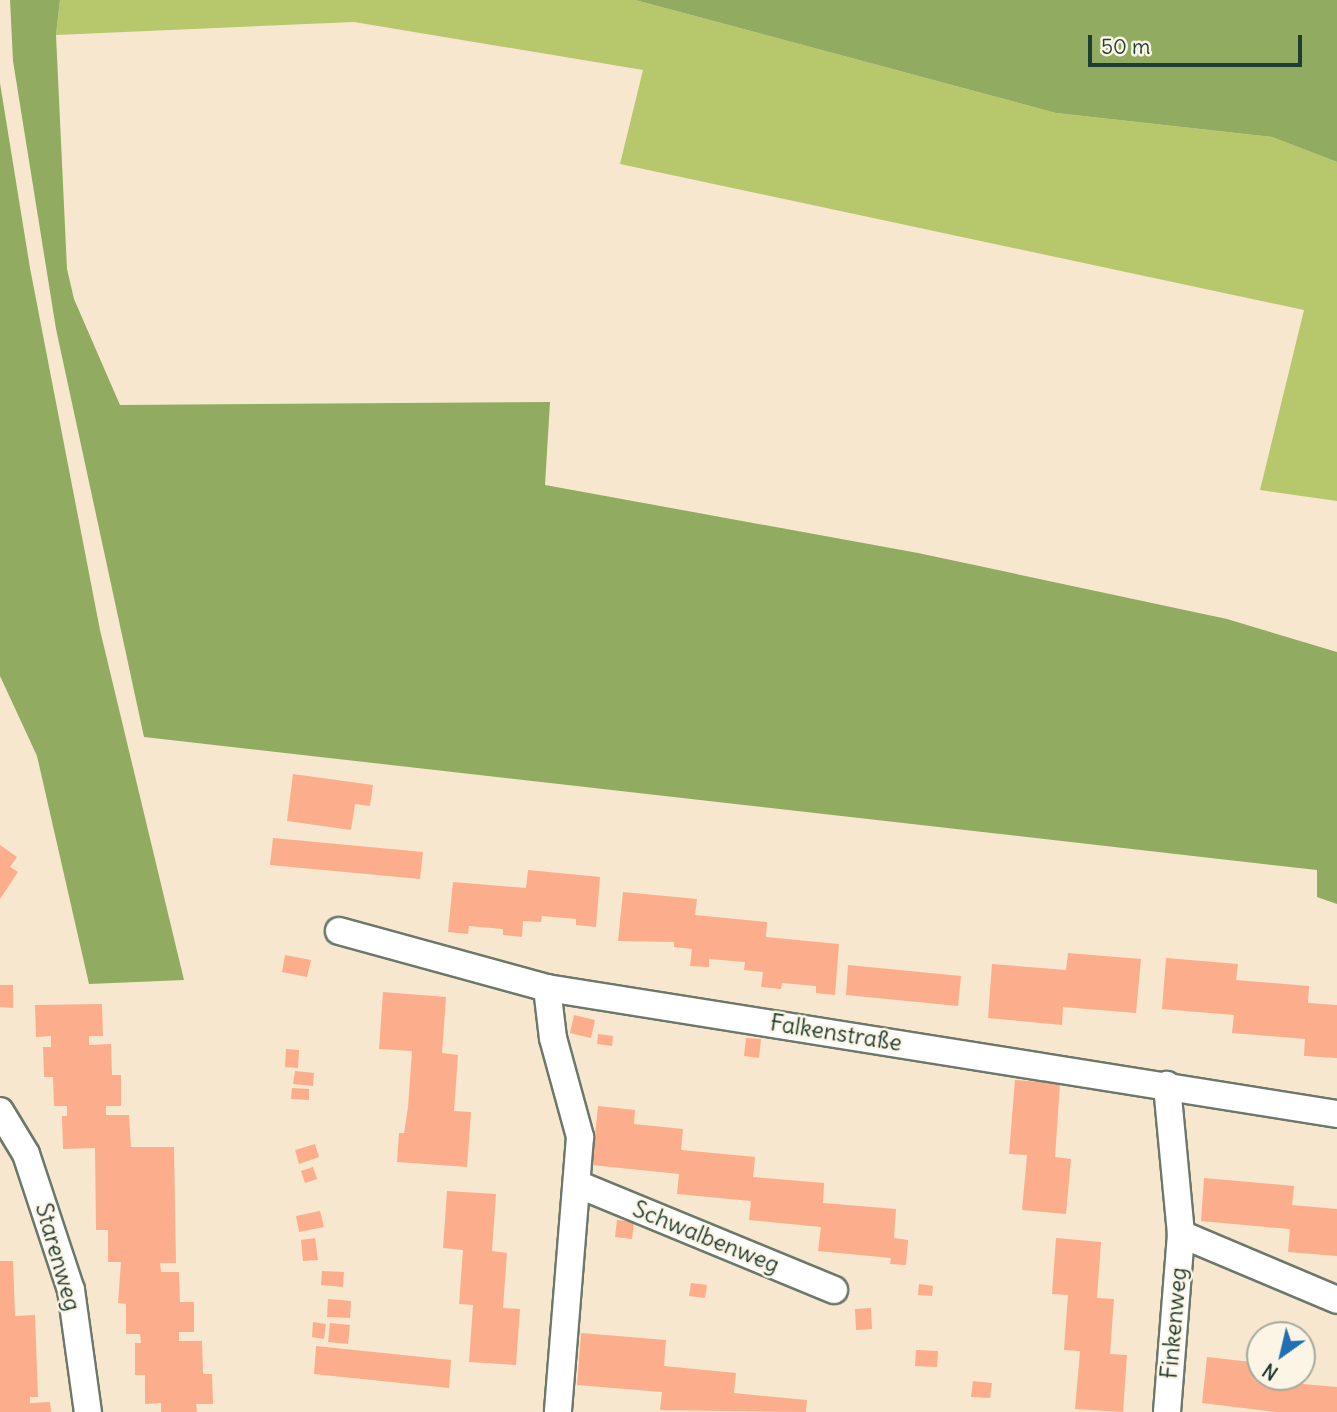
<!DOCTYPE html>
<meta charset="utf-8">
<style>
body{margin:0}
#map{position:relative;width:1337px;height:1412px;overflow:hidden;background:#f7e7cf;font-family:Delius,sans-serif}
div>[style]{position:absolute}
.green>*{inset:0;background:#b7c86c}
.forest>*{inset:0;background:#91ac60}
.building>*{inset:0;background:#fcad8b}
.roads{filter:drop-shadow(2px 0 #6b786a) drop-shadow(-2px 0 #6b786a) drop-shadow(0 2px #6b786a) drop-shadow(0 -2px #6b786a)}
.minor>*{height:26px;margin:-13px;padding:0 13px;transform-origin:13px;border-radius:13px;background:#fff}
span{translate:-50% -50%;white-space:nowrap;text-align:center;line-height:1.15;-webkit-text-stroke:5px #fcf5e5;paint-order:stroke}
.street-label{font-size:23px;color:#1f3d34}
.north{position:absolute;left:1246px;top:1321px;width:70px;height:70px;box-sizing:border-box;background:#fcf5e5;border:2px solid #a4ab9e;border-radius:50%;rotate:214deg;font-size:19px;font-weight:700;line-height:28px;text-align:center;color:#1f3d34}
.north::after{content:'';display:block;margin:auto;width:24px;height:32px;background:#1f6fb2;clip-path:polygon(50% 0,100% 100%,50% 72%,0 100%)}
.scale{position:absolute;left:1088px;top:35px;width:214px;height:32px;box-sizing:border-box;border:4px solid #1f3d34;border-top:0;padding-left:9px;font-size:21px;line-height:24px;white-space:nowrap;color:#1f3d34;-webkit-text-stroke:5px #fcf5e5;paint-order:stroke}
</style>
<div id="map">
<div class="green">
<div style="clip-path:polygon(60px 0,635px 0,1056px 113px,1272px 137px,1337px 162px,1337px 501px,1260px 490px,1304px 310px,620px 164px,643px 70px,354px 22px,56px 35px)"></div>
</div>
<div class="forest">
<div style="clip-path:polygon(10px 0,60px 0,56px 35px,67px 269px,74px 299px,120px 405px,550px 402px,545px 485px,918px 553px,1227px 619px,1337px 652px,1337px 904px,1317px 897px,1317px 870px,144px 737px,56px 329px,13px 61px)"></div>
<div style="clip-path:polygon(635px 0,1337px 0,1337px 162px,1272px 137px,1056px 113px)"></div>
<div style="clip-path:polygon(0 83px,30px 268px,100px 630px,184px 980px,89px 984px,37px 756px,0 676px)"></div>
</div>
<div class="building">
<div style="clip-path:polygon(293px 774px,373px 785px,370px 806px,355px 804px,351px 830px,287px 821px)"></div>
<div style="clip-path:polygon(273px 838px,423px 852px,420px 879px,270px 865px)"></div>
<div style="clip-path:polygon(0 845px,17px 857px,10px 867px,18px 872px,0 899px)"></div>
<div style="clip-path:polygon(528px 870px,600px 877px,596px 927px,576px 925px,576px 919px,542px 916px,541px 922px,523px 921px,522px 937px,503px 935px,503px 929px,469px 926px,468px 934px,448px 932px,453px 882px,526px 888px)"></div>
<div style="clip-path:polygon(623px 892px,697px 899px,695px 915px,767px 922px,766px 937px,839px 944px,835px 995px,816px 993px,816px 986px,782px 983px,781px 989px,761px 987px,763px 972px,744px 970px,745px 962px,709px 959px,709px 967px,690px 966px,692px 949px,674px 947px,674px 942px,618px 941px)"></div>
<div style="clip-path:polygon(1068px 953px,1141px 959px,1136px 1013px,1063px 1007px,1062px 1025px,988px 1018px,992px 964px,1066px 970px)"></div>
<div style="clip-path:polygon(285px 955px,311px 960px,307px 977px,282px 972px)"></div>
<div style="clip-path:polygon(1166px 958px,1238px 964px,1236px 980px,1309px 986px,1308px 1003px,1337px 1005px,1337px 1058px,1304px 1056px,1305px 1039px,1232px 1033px,1234px 1015px,1162px 1009px)"></div>
<div style="clip-path:polygon(848px 965px,961px 976px,958px 1006px,846px 995px)"></div>
<div style="clip-path:polygon(0 985px,13px 985px,13px 1008px,0 1007px)"></div>
<div style="clip-path:polygon(383px 992px,446px 997px,442px 1053px,458px 1055px,454px 1111px,471px 1112px,467px 1167px,397px 1162px,399px 1133px,404px 1133px,408px 1107px,412px 1051px,379px 1049px)"></div>
<div style="clip-path:polygon(102px 1004px,103px 1036px,89px 1036px,89px 1045px,111px 1044px,112px 1075px,121px 1075px,121px 1106px,106px 1106px,106px 1115px,129px 1115px,131px 1147px,174px 1147px,176px 1263px,160px 1263px,161px 1272px,179px 1272px,180px 1302px,194px 1302px,194px 1332px,179px 1332px,179px 1341px,202px 1341px,203px 1374px,212px 1374px,213px 1404px,196px 1404px,197px 1412px,161px 1412px,161px 1403px,145px 1404px,145px 1375px,135px 1375px,135px 1343px,141px 1343px,140px 1334px,126px 1334px,126px 1304px,118px 1303px,121px 1262px,108px 1262px,108px 1230px,96px 1230px,95px 1148px,63px 1149px,62px 1116px,67px 1116px,67px 1106px,54px 1106px,53px 1077px,44px 1077px,43px 1047px,51px 1047px,51px 1036px,36px 1037px,35px 1005px)"></div>
<div style="clip-path:polygon(574px 1015px,595px 1020px,591px 1038px,570px 1033px)"></div>
<div style="clip-path:polygon(598px 1034px,613px 1036px,612px 1046px,597px 1044px)"></div>
<div style="clip-path:polygon(746px 1038px,761px 1039px,759px 1058px,744px 1056px)"></div>
<div style="clip-path:polygon(286px 1049px,299px 1050px,298px 1068px,285px 1067px)"></div>
<div style="clip-path:polygon(295px 1071px,314px 1073px,313px 1086px,293px 1084px)"></div>
<div style="clip-path:polygon(1015px 1080px,1060px 1084px,1055px 1157px,1071px 1159px,1066px 1214px,1022px 1210px,1027px 1155px,1009px 1154px)"></div>
<div style="clip-path:polygon(292px 1088px,309px 1089px,309px 1100px,291px 1099px)"></div>
<div style="clip-path:polygon(598px 1106px,635px 1110px,634px 1124px,683px 1129px,681px 1150px,755px 1157px,753px 1177px,824px 1183px,823px 1203px,896px 1209px,894px 1238px,908px 1240px,906px 1265px,890px 1264px,891px 1258px,818px 1251px,821px 1227px,749px 1220px,751px 1201px,677px 1194px,679px 1174px,592px 1165px)"></div>
<div style="clip-path:polygon(315px 1144px,319px 1157px,299px 1164px,295px 1150px)"></div>
<div style="clip-path:polygon(313px 1167px,317px 1179px,305px 1183px,301px 1171px)"></div>
<div style="clip-path:polygon(1204px 1178px,1294px 1186px,1292px 1205px,1337px 1209px,1337px 1256px,1288px 1252px,1290px 1229px,1201px 1221px)"></div>
<div style="clip-path:polygon(447px 1191px,496px 1194px,492px 1251px,507px 1253px,503px 1308px,520px 1309px,516px 1365px,469px 1362px,473px 1305px,459px 1304px,463px 1250px,443px 1248px)"></div>
<div style="clip-path:polygon(320px 1211px,324px 1227px,299px 1232px,296px 1216px)"></div>
<div style="clip-path:polygon(617px 1220px,634px 1222px,632px 1239px,615px 1237px)"></div>
<div style="clip-path:polygon(315px 1238px,318px 1260px,303px 1261px,301px 1240px)"></div>
<div style="clip-path:polygon(1056px 1238px,1101px 1242px,1097px 1298px,1114px 1299px,1110px 1354px,1127px 1355px,1123px 1412px,1075px 1409px,1080px 1351px,1064px 1350px,1068px 1295px,1052px 1294px)"></div>
<div style="clip-path:polygon(0 1261px,13px 1261px,15px 1316px,35px 1315px,38px 1397px,30px 1397px,30px 1403px,50px 1402px,51px 1412px,0 1412px)"></div>
<div style="clip-path:polygon(322px 1271px,344px 1272px,343px 1287px,321px 1285px)"></div>
<div style="clip-path:polygon(691px 1283px,707px 1285px,705px 1298px,689px 1296px)"></div>
<div style="clip-path:polygon(919px 1284px,933px 1286px,932px 1296px,918px 1295px)"></div>
<div style="clip-path:polygon(328px 1299px,351px 1301px,350px 1318px,327px 1317px)"></div>
<div style="clip-path:polygon(871px 1308px,872px 1329px,856px 1330px,855px 1309px)"></div>
<div style="clip-path:polygon(313px 1322px,326px 1324px,324px 1339px,312px 1337px)"></div>
<div style="clip-path:polygon(330px 1323px,350px 1325px,348px 1344px,328px 1342px)"></div>
<div style="clip-path:polygon(581px 1333px,666px 1340px,664px 1366px,736px 1373px,734px 1393px,807px 1400px,806px 1412px,660px 1410px,662px 1392px,577px 1385px)"></div>
<div style="clip-path:polygon(316px 1346px,451px 1360px,449px 1388px,314px 1374px)"></div>
<div style="clip-path:polygon(916px 1350px,938px 1351px,937px 1367px,915px 1366px)"></div>
<div style="clip-path:polygon(1207px 1357px,1260px 1363px,1260px 1377px,1280px 1377px,1280px 1382px,1337px 1387px,1337px 1412px,1277px 1412px,1202px 1403px)"></div>
<div style="clip-path:polygon(973px 1381px,992px 1383px,990px 1398px,971px 1397px)"></div>
</div>
<div class="roads">
<div class="minor">
<div style="left:339px;top:931px;width:216px;rotate:15.3deg"></div>
<div style="left:547px;top:988px;width:800px;rotate:9.06deg"></div>
<div style="left:547px;top:988px;width:50px;rotate:83.2deg"></div>
<div style="left:553px;top:1038px;width:103px;rotate:74.7deg"></div>
<div style="left:580px;top:1137px;width:276px;rotate:94.6deg"></div>
<div style="left:0;top:1111px;width:50px;rotate:58.8deg"></div>
<div style="left:26px;top:1154px;width:143px;rotate:71.7deg"></div>
<div style="left:71px;top:1290px;width:123px;rotate:82.1deg"></div>
<div style="left:577px;top:1184px;width:278px;rotate:22.4deg"></div>
<div style="left:1181px;top:1234px;width:169px;rotate:22.9deg"></div>
<div style="left:1167px;top:1412px;width:179px;rotate:-85.5deg"></div>
<div style="left:1181px;top:1234px;width:150px;rotate:-95.4deg"></div>
</div>
</div>
<div class="street-label">
<span style="left:836px;top:1033px;rotate:9deg">Falkenstraße</span>
<span style="left:706px;top:1237px;rotate:22deg">Schwalbenweg</span>
<span style="left:58px;top:1257px;rotate:74deg">Starenweg</span>
<span style="left:1174px;top:1323px;rotate:-85deg">Finkenweg</span>
</div>
<div class="north">N</div>
<div class="scale">50 m</div>
</div>
